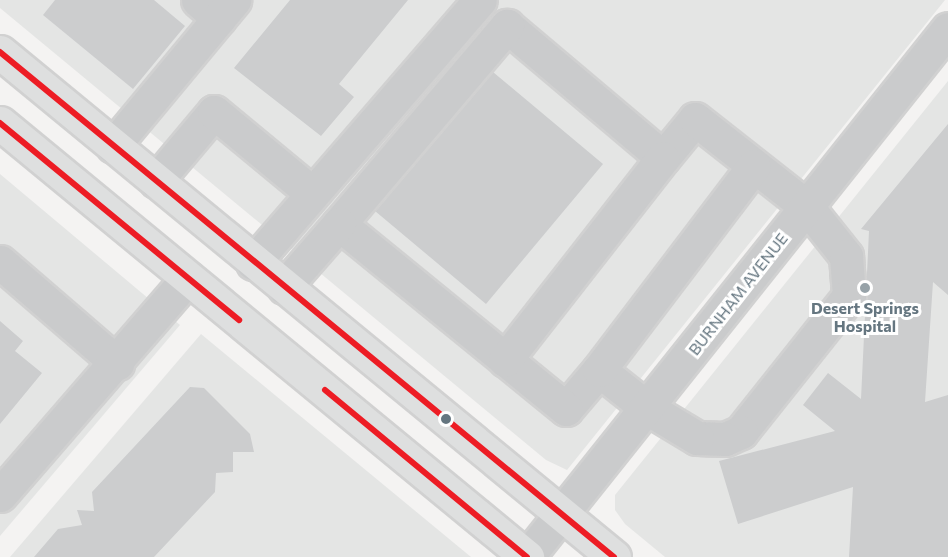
<!DOCTYPE html>
<style>
body{margin:0}
#map{position:relative;width:948px;height:557px;overflow:hidden;background:#f4f3f2;font-family:Commissioner,sans-serif}
div>[style]{position:absolute}
.built>*{inset:0;background:#e4e5e4}
.building>*{inset:0;background:#cccdce}
.roads{filter:drop-shadow(2px 0 #d1d1d1) drop-shadow(-2px 0 #d1d1d1) drop-shadow(0 2px #d1d1d1) drop-shadow(0 -2px #d1d1d1)}
.minor>*{height:33px;margin:-16.5px;padding:0 16.5px;transform-origin:16.5px;border-radius:16.5px;background:#cacbcc}
.major>*{height:33px;margin:-16.5px;padding:0 16.5px;transform-origin:16.5px;border-radius:16.5px;background:#dedfdf}
.bus-1>*{height:6px;margin:-3px;padding:0 3px;transform-origin:3px;border-radius:3px;background:#ed1c24}
.dots>*{width:16px;height:16px;translate:-50% -50%;box-sizing:border-box;border:3px solid #fff;border-radius:50%}
span{translate:-50% -50%;white-space:nowrap;text-align:center;line-height:1.15;-webkit-text-stroke:6px #fff;paint-order:stroke}
.street-label{font-size:16px;color:#657680}
.poi-label{font-size:16px;color:#657680;font-weight:700}
</style>
<div id="map">
<div class="built">
<div style="clip-path:polygon(0 0,945px 0,567px 470px,546px 460px,0 8px)"></div>
<div style="clip-path:polygon(948px 81px,948px 557px,665px 557px,625px 524px,615px 510px,615px 495px)"></div>
<div style="clip-path:polygon(0 174px,180px 325px,0 536px)"></div>
<div style="clip-path:polygon(201px 334px,471px 557px,10px 557px)"></div>
</div>
<div class="building">
<div style="clip-path:polygon(55px 0,154px 0,185px 26px,133px 89px,43px 15px)"></div>
<div style="clip-path:polygon(290px 0,408px 0,339px 84px,354px 97px,321px 136px,234px 68px)"></div>
<div style="clip-path:polygon(493px 72px,603px 164px,486px 304px,375px 211px)"></div>
<div style="clip-path:polygon(948px 124px,948px 295px,933px 282px,925px 402px,948px 395px,948px 557px,849px 557px,853px 487px,738px 524px,719px 461px,835px 431px,803px 405px,828px 373px,861px 399px,869px 231px,861px 229px)"></div>
<div style="clip-path:polygon(0 321px,23px 341px,15px 351px,42px 373px,0 424px)"></div>
<div style="clip-path:polygon(190px 387px,204px 388px,250px 434px,254px 452px,233px 452px,233px 472px,216px 473px,215px 492px,154px 557px,34px 557px,58px 529px,82px 525px,77px 510px,94px 511px,92px 492px)"></div>
</div>
<div class="roads">
<div class="minor">
<div style="left:198px;top:0;width:28px;rotate:41deg"></div>
<div style="left:507px;top:26px;width:204px;rotate:40.2deg"></div>
<div style="left:663px;top:158px;width:50px;rotate:-50.6deg"></div>
<div style="left:695px;top:119px;width:142px;rotate:38.2deg"></div>
<div style="left:807px;top:207px;width:63px;rotate:51.5deg"></div>
<div style="left:846px;top:256px;width:40px;rotate:85.7deg"></div>
<div style="left:849px;top:296px;width:174px;rotate:128.5deg"></div>
<div style="left:741px;top:432px;width:17px;rotate:156deg"></div>
<div style="left:725px;top:439px;width:28px;rotate:-178deg"></div>
<div style="left:697px;top:438px;width:58px;rotate:-149deg"></div>
<div style="left:647px;top:408px;width:61px;rotate:-141.6deg"></div>
<div style="left:599px;top:370px;width:51px;rotate:130.2deg"></div>
<div style="left:566px;top:409px;width:293px;rotate:-140.8deg"></div>
<div style="left:339px;top:224px;width:260px;rotate:-49.7deg"></div>
<div style="left:113px;top:146px;width:190px;rotate:-50.3deg"></div>
<div style="left:156px;top:181px;width:90px;rotate:-50deg"></div>
<div style="left:214px;top:112px;width:127px;rotate:39.6deg"></div>
<div style="left:0;top:262px;width:155px;rotate:40.8deg"></div>
<div style="left:253px;top:263px;width:347px;rotate:-49.2deg"></div>
<div style="left:284px;top:287px;width:84px;rotate:-48.9deg"></div>
<div style="left:505px;top:360px;width:256px;rotate:-52deg"></div>
<div style="left:599px;top:370px;width:256px;rotate:-52.8deg"></div>
<div style="left:0;top:495px;width:287px;rotate:-49.1deg"></div>
<div style="left:527px;top:557px;width:675px;rotate:-51.43deg"></div>
</div>
<div class="major">
<div style="left:0;top:52px;width:795px;rotate:39.44deg"></div>
<div style="left:0;top:123px;width:683px;rotate:39.47deg"></div>
</div>
</div>
<div class="bus-1">
<div style="left:0;top:52px;width:795px;rotate:39.44deg"></div>
<div style="left:0;top:123px;width:310px;rotate:39.5deg"></div>
<div style="left:325px;top:390px;width:262px;rotate:39.6deg"></div>
</div>
<div class="dots">
<div style="left:865px;top:288px;background:#97a2a8"></div>
<div style="left:446px;top:419px;background:#657680"></div>
</div>
<div class="street-label">
<span style="left:738px;top:294px;rotate:-52deg">BURNHAM AVENUE</span>
</div>
<div class="poi-label">
<span style="left:865px;top:317px">Desert Springs<br>Hospital</span>
</div>
</div>
